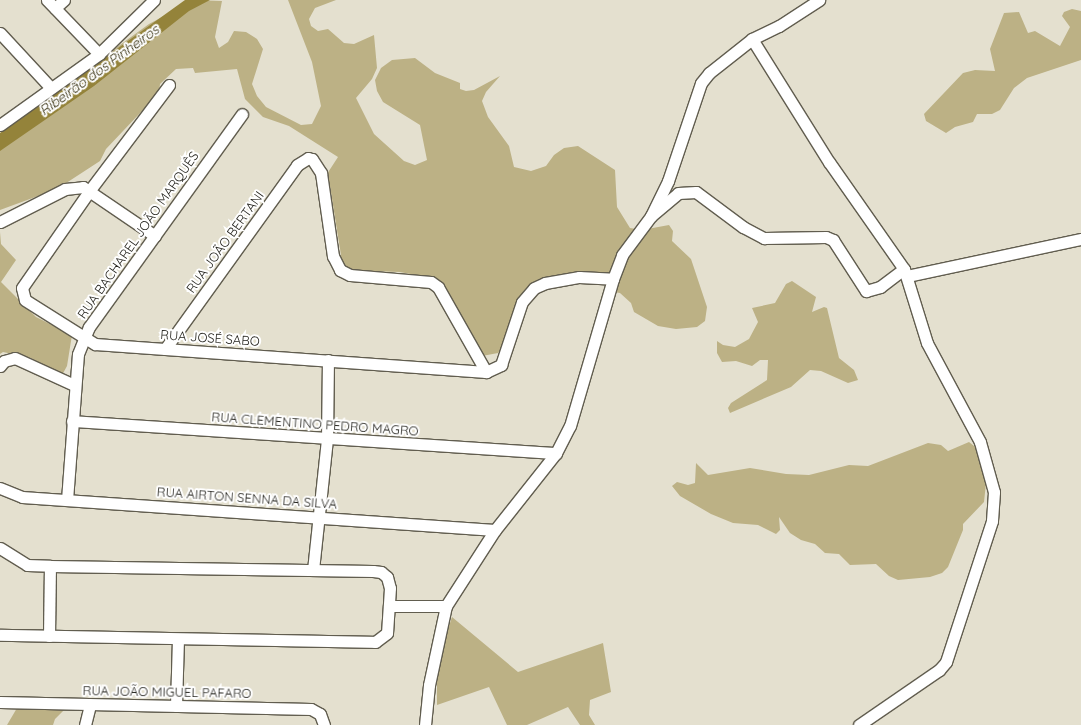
<!DOCTYPE html>
<meta charset="utf-8">
<style>
body{margin:0}
#map{position:relative;width:1081px;height:725px;overflow:hidden;background:#e4e0cf;font-family:Quicksand,sans-serif}
div>[style]{position:absolute}
.green>*{inset:0;background:#bcb185}
.water>*{inset:0;background:#94833a}
.roads{filter:drop-shadow(1px 0 #615d4f) drop-shadow(-1px 0 #615d4f) drop-shadow(0 1px #615d4f) drop-shadow(0 -1px #615d4f)}
.minor>*{height:11px;margin:-5.5px;padding:0 5.5px;transform-origin:5.5px;border-radius:5.5px;background:#fff}
span{translate:-50% -50%;white-space:nowrap;text-align:center;line-height:1.15;-webkit-text-stroke:4px #fff;paint-order:stroke}
.street-label{font-size:13px;color:#25241e}
.water-label{font-size:14px;color:#312a08;font-style:italic}
</style>
<div id="map">
<div class="green">
<div style="clip-path:polygon(194px 0,222px 1px,215px 37px,219px 48px,228px 42px,234px 31px,246px 32px,257px 39px,263px 49px,252px 84px,257px 96px,266px 107px,301px 125px,312px 124px,321px 106px,312px 62px,288px 0,336px 0,315px 8px,309px 19px,311px 26px,318px 31px,328px 29px,344px 43px,354px 44px,374px 35px,377px 68px,372px 79px,356px 98px,374px 134px,404px 161px,415px 165px,427px 160px,420px 125px,383px 102px,377px 91px,375px 80px,381px 68px,392px 60px,415px 58px,435px 73px,460px 83px,460px 89px,466px 91px,474px 90px,500px 76px,486px 92px,482px 101px,488px 117px,509px 146px,514px 167px,531px 171px,546px 166px,554px 155px,564px 148px,578px 146px,615px 170px,617px 207px,630px 228px,642px 230px,669px 225px,673px 231px,672px 241px,691px 259px,707px 307px,705px 321px,697px 327px,676px 329px,658px 326px,634px 312px,631px 303px,620px 293px,608px 291px,606px 282px,558px 276px,525px 299px,509px 338px,498px 353px,482px 356px,431px 278px,400px 272px,343px 270px,337px 257px,341px 255px,329px 180px,325px 177px,338px 157px,289px 126px,263px 117px,245px 99px,237px 69px,195px 73px,193px 68px,176px 69px,160px 84px,159px 93px,106px 149px,100px 161px,57px 189px,0 210px,0 139px,35px 114px,48px 97px,149px 24px)"></div>
<div style="clip-path:polygon(1072px 9px,1081px 11px,1081px 60px,1027px 78px,1014px 88px,1000px 110px,992px 114px,977px 114px,973px 122px,955px 127px,946px 133px,926px 121px,924px 114px,963px 73px,975px 70px,995px 71px,990px 49px,1004px 13px,1019px 12px,1028px 33px,1035px 31px,1060px 46px,1070px 27px,1062px 16px,1064px 12px)"></div>
<div style="clip-path:polygon(0 232px,1px 244px,16px 260px,1px 282px,36px 317px,72px 335px,67px 366px,61px 377px,31px 358px,3px 352px,0 354px)"></div>
<div style="clip-path:polygon(792px 281px,816px 297px,812px 312px,824px 307px,827px 308px,839px 358px,854px 370px,858px 380px,848px 383px,821px 371px,810px 370px,791px 387px,730px 413px,728px 408px,731px 403px,767px 380px,768px 360px,760px 360px,752px 366px,736px 361px,722px 362px,717px 353px,717px 341px,723px 345px,735px 347px,749px 339px,758px 322px,752px 308px,775px 303px,786px 284px)"></div>
<div style="clip-path:polygon(969px 442px,979px 450px,987px 474px,984px 502px,963px 524px,963px 530px,948px 567px,942px 573px,930px 577px,898px 580px,889px 576px,876px 564px,850px 565px,839px 554px,825px 553px,815px 544px,801px 540px,790px 533px,779px 517px,780px 530px,776px 534px,758px 525px,733px 523px,711px 514px,680px 496px,672px 486px,677px 482px,688px 485px,695px 483px,696px 463px,708px 475px,750px 468px,786px 474px,809px 475px,849px 465px,868px 466px,928px 443px,941px 445px,948px 451px)"></div>
<div style="clip-path:polygon(452px 617px,518px 672px,603px 643px,611px 692px,590px 700px,589px 715px,595px 725px,580px 725px,568px 707px,527px 725px,507px 725px,489px 687px,437px 705px,437px 682px,442px 647px)"></div>
<div style="clip-path:polygon(32px 703px,42px 709px,55px 705px,65px 709px,55px 719px,53px 725px,7px 725px,17px 708px)"></div>
</div>
<div class="water">
<div style="clip-path:polygon(185px 0,210px 0,189px 11px,94px 86px,0 151px,0 133px)"></div>
</div>
<div class="roads">
<div class="minor">
<div style="left:47px;top:0;width:75px;rotate:46.1deg"></div>
<div style="left:55px;top:8px;width:12px;rotate:-42deg"></div>
<div style="left:0;top:33px;width:75px;rotate:47.2deg"></div>
<div style="left:752px;top:39px;width:145px;rotate:58deg"></div>
<div style="left:829px;top:162px;width:131px;rotate:55deg"></div>
<div style="left:904px;top:269px;width:77px;rotate:72.7deg"></div>
<div style="left:927px;top:343px;width:112px;rotate:61.8deg"></div>
<div style="left:980px;top:442px;width:52px;rotate:74.4deg"></div>
<div style="left:994px;top:492px;width:29px;rotate:94deg"></div>
<div style="left:992px;top:521px;width:148px;rotate:108.1deg"></div>
<div style="left:946px;top:662px;width:11px;rotate:131deg"></div>
<div style="left:939px;top:670px;width:97px;rotate:145.5deg"></div>
<div style="left:169px;top:85px;width:131px;rotate:127deg"></div>
<div style="left:90px;top:190px;width:119px;rotate:124.8deg"></div>
<div style="left:22px;top:288px;width:12px;rotate:76deg"></div>
<div style="left:25px;top:300px;width:83px;rotate:32.2deg"></div>
<div style="left:95px;top:344px;width:392px;rotate:4.1deg"></div>
<div style="left:486px;top:372px;width:17px;rotate:-25deg"></div>
<div style="left:501px;top:365px;width:66px;rotate:-71.6deg"></div>
<div style="left:522px;top:302px;width:18px;rotate:-49deg"></div>
<div style="left:534px;top:288px;width:12px;rotate:-24deg"></div>
<div style="left:545px;top:283px;width:35px;rotate:-10deg"></div>
<div style="left:579px;top:277px;width:34px;rotate:3deg"></div>
<div style="left:0;top:125px;width:122px;rotate:-35.6deg"></div>
<div style="left:99px;top:54px;width:77px;rotate:-44.5deg"></div>
<div style="left:651px;top:216px;width:35px;rotate:-40deg"></div>
<div style="left:678px;top:193px;width:18px;rotate:-3deg"></div>
<div style="left:696px;top:192px;width:59px;rotate:36.7deg"></div>
<div style="left:743px;top:227px;width:24px;rotate:28deg"></div>
<div style="left:764px;top:238px;width:62px;rotate:-0.9deg"></div>
<div style="left:826px;top:237px;width:8px;rotate:23deg"></div>
<div style="left:833px;top:240px;width:61px;rotate:57.1deg"></div>
<div style="left:866px;top:291px;width:15px;rotate:-16deg"></div>
<div style="left:880px;top:287px;width:30px;rotate:-37deg"></div>
<div style="left:0;top:222px;width:73px;rotate:-26.9deg"></div>
<div style="left:65px;top:189px;width:18px;rotate:-6deg"></div>
<div style="left:83px;top:187px;width:87px;rotate:34.2deg"></div>
<div style="left:907px;top:276px;width:178px;rotate:-12deg"></div>
<div style="left:165px;top:349px;width:226px;rotate:-54.3deg"></div>
<div style="left:297px;top:165px;width:13px;rotate:-32deg"></div>
<div style="left:308px;top:158px;width:4px;rotate:14deg"></div>
<div style="left:312px;top:159px;width:17px;rotate:57deg"></div>
<div style="left:321px;top:173px;width:84px;rotate:81.8deg"></div>
<div style="left:333px;top:256px;width:16px;rotate:63deg"></div>
<div style="left:340px;top:270px;width:11px;rotate:27deg"></div>
<div style="left:350px;top:275px;width:81px;rotate:4.9deg"></div>
<div style="left:431px;top:282px;width:9px;rotate:36deg"></div>
<div style="left:438px;top:287px;width:98px;rotate:60.5deg"></div>
<div style="left:0;top:366px;width:6px;rotate:-51deg"></div>
<div style="left:4px;top:361px;width:11px;rotate:-15deg"></div>
<div style="left:15px;top:358px;width:65px;rotate:24.6deg"></div>
<div style="left:72px;top:421px;width:485px;rotate:3.8deg"></div>
<div style="left:0;top:488px;width:24px;rotate:22deg"></div>
<div style="left:22px;top:497px;width:474px;rotate:4deg"></div>
<div style="left:67px;top:500px;width:146px;rotate:-85.7deg"></div>
<div style="left:78px;top:354px;width:29px;rotate:-68deg"></div>
<div style="left:89px;top:327px;width:262px;rotate:-54.3deg"></div>
<div style="left:0;top:548px;width:32px;rotate:32deg"></div>
<div style="left:27px;top:565px;width:23px;rotate:2deg"></div>
<div style="left:50px;top:566px;width:323px;rotate:0.9deg"></div>
<div style="left:373px;top:571px;width:8px;rotate:7deg"></div>
<div style="left:381px;top:572px;width:8px;rotate:40deg"></div>
<div style="left:387px;top:577px;width:11px;rotate:75deg"></div>
<div style="left:390px;top:588px;width:45px;rotate:93.8deg"></div>
<div style="left:387px;top:633px;width:15px;rotate:143deg"></div>
<div style="left:375px;top:642px;width:375px;rotate:-178.9deg"></div>
<div style="left:313px;top:570px;width:131px;rotate:-83.9deg"></div>
<div style="left:327px;top:440px;width:80px;rotate:-89.3deg"></div>
<div style="left:389px;top:606px;width:57px"></div>
<div style="left:49px;top:636px;width:70px;rotate:-89.2deg"></div>
<div style="left:0;top:702px;width:311px;rotate:1.3deg"></div>
<div style="left:311px;top:709px;width:10px;rotate:29deg"></div>
<div style="left:320px;top:714px;width:12px;rotate:70deg"></div>
<div style="left:176px;top:706px;width:67px;rotate:-88.3deg"></div>
<div style="left:85px;top:725px;width:21px;rotate:-76deg"></div>
<div style="left:425px;top:725px;width:40px;rotate:-84.3deg"></div>
<div style="left:429px;top:685px;width:81px;rotate:-77.9deg"></div>
<div style="left:446px;top:606px;width:90px;rotate:-57.2deg"></div>
<div style="left:495px;top:530px;width:98px;rotate:-51.6deg"></div>
<div style="left:556px;top:453px;width:30px;rotate:-63deg"></div>
<div style="left:570px;top:426px;width:153px;rotate:-73.7deg"></div>
<div style="left:613px;top:279px;width:26px;rotate:-69deg"></div>
<div style="left:622px;top:255px;width:49px;rotate:-53.4deg"></div>
<div style="left:651px;top:216px;width:39px;rotate:-64deg"></div>
<div style="left:668px;top:181px;width:103px;rotate:-71.4deg"></div>
<div style="left:701px;top:83px;width:13px;rotate:-51deg"></div>
<div style="left:709px;top:73px;width:55px;rotate:-38.3deg"></div>
<div style="left:752px;top:39px;width:30px;rotate:-26deg"></div>
<div style="left:779px;top:26px;width:48px;rotate:-33deg"></div>
</div>
</div>
<div class="street-label">
<span style="left:138px;top:235px;rotate:-55deg">RUA BACHAREL JOÃO MARQUÊS</span>
<span style="left:225px;top:242px;rotate:-54deg">RUA JOÃO BERTANI</span>
<span style="left:210px;top:338px;rotate:4deg">RUA JOSÉ SABO</span>
<span style="left:315px;top:424px;rotate:4deg">RUA CLEMENTINO PEDRO MAGRO</span>
<span style="left:247px;top:498px;rotate:4deg">RUA AIRTON SENNA DA SILVA</span>
<span style="left:167px;top:692px;rotate:1deg">RUA JOÃO MIGUEL PAFARO</span>
</div>
<div class="water-label">
<span style="left:99px;top:70px;rotate:-36deg">Ribeirão dos Pinheiros</span>
</div>
</div>
